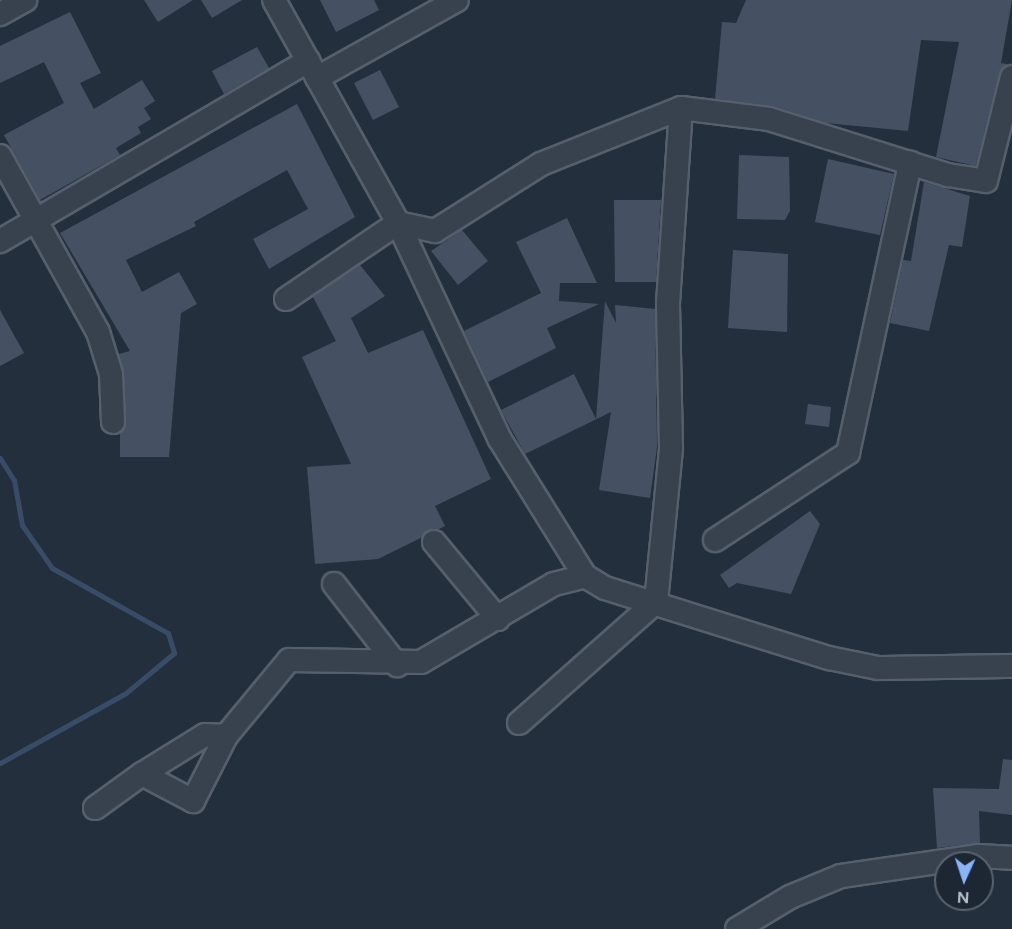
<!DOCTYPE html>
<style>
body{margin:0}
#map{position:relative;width:1012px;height:929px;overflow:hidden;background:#242f3e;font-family:Figtree,sans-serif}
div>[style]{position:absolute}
.stream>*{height:5px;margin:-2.5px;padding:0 2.5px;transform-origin:2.5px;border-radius:2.5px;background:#394c67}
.building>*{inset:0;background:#455162}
.roads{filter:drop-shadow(2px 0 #565f6c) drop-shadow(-2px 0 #565f6c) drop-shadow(0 2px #565f6c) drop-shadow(0 -2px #565f6c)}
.minor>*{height:22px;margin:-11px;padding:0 11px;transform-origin:11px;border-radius:11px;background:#38414e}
span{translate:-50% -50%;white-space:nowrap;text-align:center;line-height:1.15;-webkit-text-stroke:4.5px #1d2633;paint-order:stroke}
.north{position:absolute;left:934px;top:851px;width:60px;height:60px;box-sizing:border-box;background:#1d2633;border:2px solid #59626f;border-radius:50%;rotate:183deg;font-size:16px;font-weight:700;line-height:24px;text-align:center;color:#b4bcc9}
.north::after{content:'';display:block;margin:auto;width:21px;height:27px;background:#8ab4f8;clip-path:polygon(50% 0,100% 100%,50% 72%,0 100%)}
</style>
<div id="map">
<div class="stream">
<div style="left:0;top:458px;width:26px;rotate:58deg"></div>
<div style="left:14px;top:480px;width:46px;rotate:79.9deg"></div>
<div style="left:22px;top:525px;width:52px;rotate:55.1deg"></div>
<div style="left:52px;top:568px;width:133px;rotate:29.3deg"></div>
<div style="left:168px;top:633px;width:21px;rotate:73deg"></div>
<div style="left:174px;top:653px;width:62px;rotate:140.2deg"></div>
<div style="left:126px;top:693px;width:144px;rotate:150.9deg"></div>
</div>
<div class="building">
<div style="clip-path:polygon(144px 0,193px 0,158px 22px)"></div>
<div style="clip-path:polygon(201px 0,242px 0,212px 18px)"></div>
<div style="clip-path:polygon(320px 0,374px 0,379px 10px,336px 32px)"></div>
<div style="clip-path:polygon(746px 0,1012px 0,1001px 63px,1007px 64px,999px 74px,976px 166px,936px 157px,959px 42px,921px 40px,908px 131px,826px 123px,773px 106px,715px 99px,722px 22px,736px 23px)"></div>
<div style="clip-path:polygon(70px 12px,101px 73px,80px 83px,94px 109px,142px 80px,155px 101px,144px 108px,151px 119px,138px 127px,141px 133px,116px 148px,120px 155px,40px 200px,4px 135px,64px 103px,44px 62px,0 83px,0 46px)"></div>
<div style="clip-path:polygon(257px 47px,269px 68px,224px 94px,212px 71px)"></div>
<div style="clip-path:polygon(380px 70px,399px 107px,373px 120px,354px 83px)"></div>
<div style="clip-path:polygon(297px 104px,355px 217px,269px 269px,253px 239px,308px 209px,287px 170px,194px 222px,196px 226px,126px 260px,142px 292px,179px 272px,197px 304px,181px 313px,169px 457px,120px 457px,120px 434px,126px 421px,119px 354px,130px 351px,60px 233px)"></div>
<div style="clip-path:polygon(739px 155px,789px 157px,790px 211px,785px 220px,737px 219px)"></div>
<div style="clip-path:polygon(828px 159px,894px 174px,880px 235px,815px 222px)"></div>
<div style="clip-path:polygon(924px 182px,970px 196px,962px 247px,949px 245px,929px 331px,890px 323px,903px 260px,911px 261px)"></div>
<div style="clip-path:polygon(614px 200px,661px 200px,656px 282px,615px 282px)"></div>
<div style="clip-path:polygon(567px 218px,597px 283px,560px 283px,559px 301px,599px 304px,547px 328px,556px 348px,488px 382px,464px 331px,541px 293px,516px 242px)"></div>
<div style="clip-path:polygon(462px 230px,488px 261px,458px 285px,431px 251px)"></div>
<div style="clip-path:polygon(733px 250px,788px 254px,787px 332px,728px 328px)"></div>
<div style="clip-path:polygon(360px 265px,385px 296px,351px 318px,368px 353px,423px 330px,491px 479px,435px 506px,445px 526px,378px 559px,315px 564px,307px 467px,351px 464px,302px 357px,336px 341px,313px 297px)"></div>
<div style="clip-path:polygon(605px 301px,616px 323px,615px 305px,655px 309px,657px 447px,650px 498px,599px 490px,611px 412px,525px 454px,501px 410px,574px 374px,596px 419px)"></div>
<div style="clip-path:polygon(0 310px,24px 353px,0 366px)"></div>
<div style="clip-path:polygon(808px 404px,831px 407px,829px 427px,805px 424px)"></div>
<div style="clip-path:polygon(810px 511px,820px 524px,791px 594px,737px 583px,729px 588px,720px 575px)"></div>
<div style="clip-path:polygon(1003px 759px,1012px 760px,1012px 815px,979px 811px,980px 843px,937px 848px,933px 788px,999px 789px)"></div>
</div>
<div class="roads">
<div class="minor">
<div style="left:274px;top:0;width:255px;rotate:60.9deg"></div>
<div style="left:398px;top:223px;width:238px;rotate:64.8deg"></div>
<div style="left:499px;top:438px;width:163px;rotate:58.1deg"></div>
<div style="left:585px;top:576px;width:23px;rotate:31deg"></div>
<div style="left:605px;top:588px;width:235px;rotate:17.4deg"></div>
<div style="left:829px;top:658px;width:50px;rotate:11.5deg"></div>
<div style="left:878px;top:668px;width:134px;rotate:-0.9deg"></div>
<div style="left:0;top:14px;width:29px;rotate:-29deg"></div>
<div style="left:317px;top:78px;width:160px;rotate:-29.1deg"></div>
<div style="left:0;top:156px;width:201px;rotate:60.9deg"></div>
<div style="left:98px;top:332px;width:44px;rotate:72.8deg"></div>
<div style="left:111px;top:374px;width:48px;rotate:87.6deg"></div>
<div style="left:0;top:241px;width:357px;rotate:-30.3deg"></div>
<div style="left:286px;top:299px;width:135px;rotate:-34.2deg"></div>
<div style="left:398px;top:223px;width:38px;rotate:12deg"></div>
<div style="left:435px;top:231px;width:125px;rotate:-32.3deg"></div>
<div style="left:541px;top:164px;width:151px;rotate:-21.8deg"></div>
<div style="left:681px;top:108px;width:89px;rotate:7.1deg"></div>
<div style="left:769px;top:119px;width:188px;rotate:17.4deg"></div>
<div style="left:948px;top:175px;width:38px;rotate:9deg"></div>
<div style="left:986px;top:181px;width:107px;rotate:-76deg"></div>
<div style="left:715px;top:540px;width:159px;rotate:-33.2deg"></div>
<div style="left:848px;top:453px;width:297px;rotate:-77.9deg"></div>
<div style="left:434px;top:542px;width:100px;rotate:50.3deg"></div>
<div style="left:334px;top:584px;width:103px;rotate:52.1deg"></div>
<div style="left:519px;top:723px;width:183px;rotate:-41.5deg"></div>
<div style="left:656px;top:602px;width:155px;rotate:-84.4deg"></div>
<div style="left:671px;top:448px;width:145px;rotate:-91.2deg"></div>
<div style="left:668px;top:303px;width:195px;rotate:-86.2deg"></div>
<div style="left:142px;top:774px;width:74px;rotate:-31.8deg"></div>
<div style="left:205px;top:735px;width:21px;rotate:3deg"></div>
<div style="left:95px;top:808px;width:58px;rotate:-35.9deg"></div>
<div style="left:142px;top:774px;width:58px;rotate:27.9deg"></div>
<div style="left:193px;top:801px;width:73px;rotate:-63.1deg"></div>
<div style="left:226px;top:736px;width:99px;rotate:-50.3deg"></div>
<div style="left:289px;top:660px;width:132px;rotate:0.9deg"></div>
<div style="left:421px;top:662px;width:154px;rotate:-30.4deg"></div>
<div style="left:554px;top:584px;width:32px;rotate:-14deg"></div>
<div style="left:737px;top:929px;width:62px;rotate:-31.1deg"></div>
<div style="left:790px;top:897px;width:55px;rotate:-22.4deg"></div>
<div style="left:841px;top:876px;width:138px;rotate:-8.3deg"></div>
<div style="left:978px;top:856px;width:34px;rotate:3deg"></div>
</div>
</div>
<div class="north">N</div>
</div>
